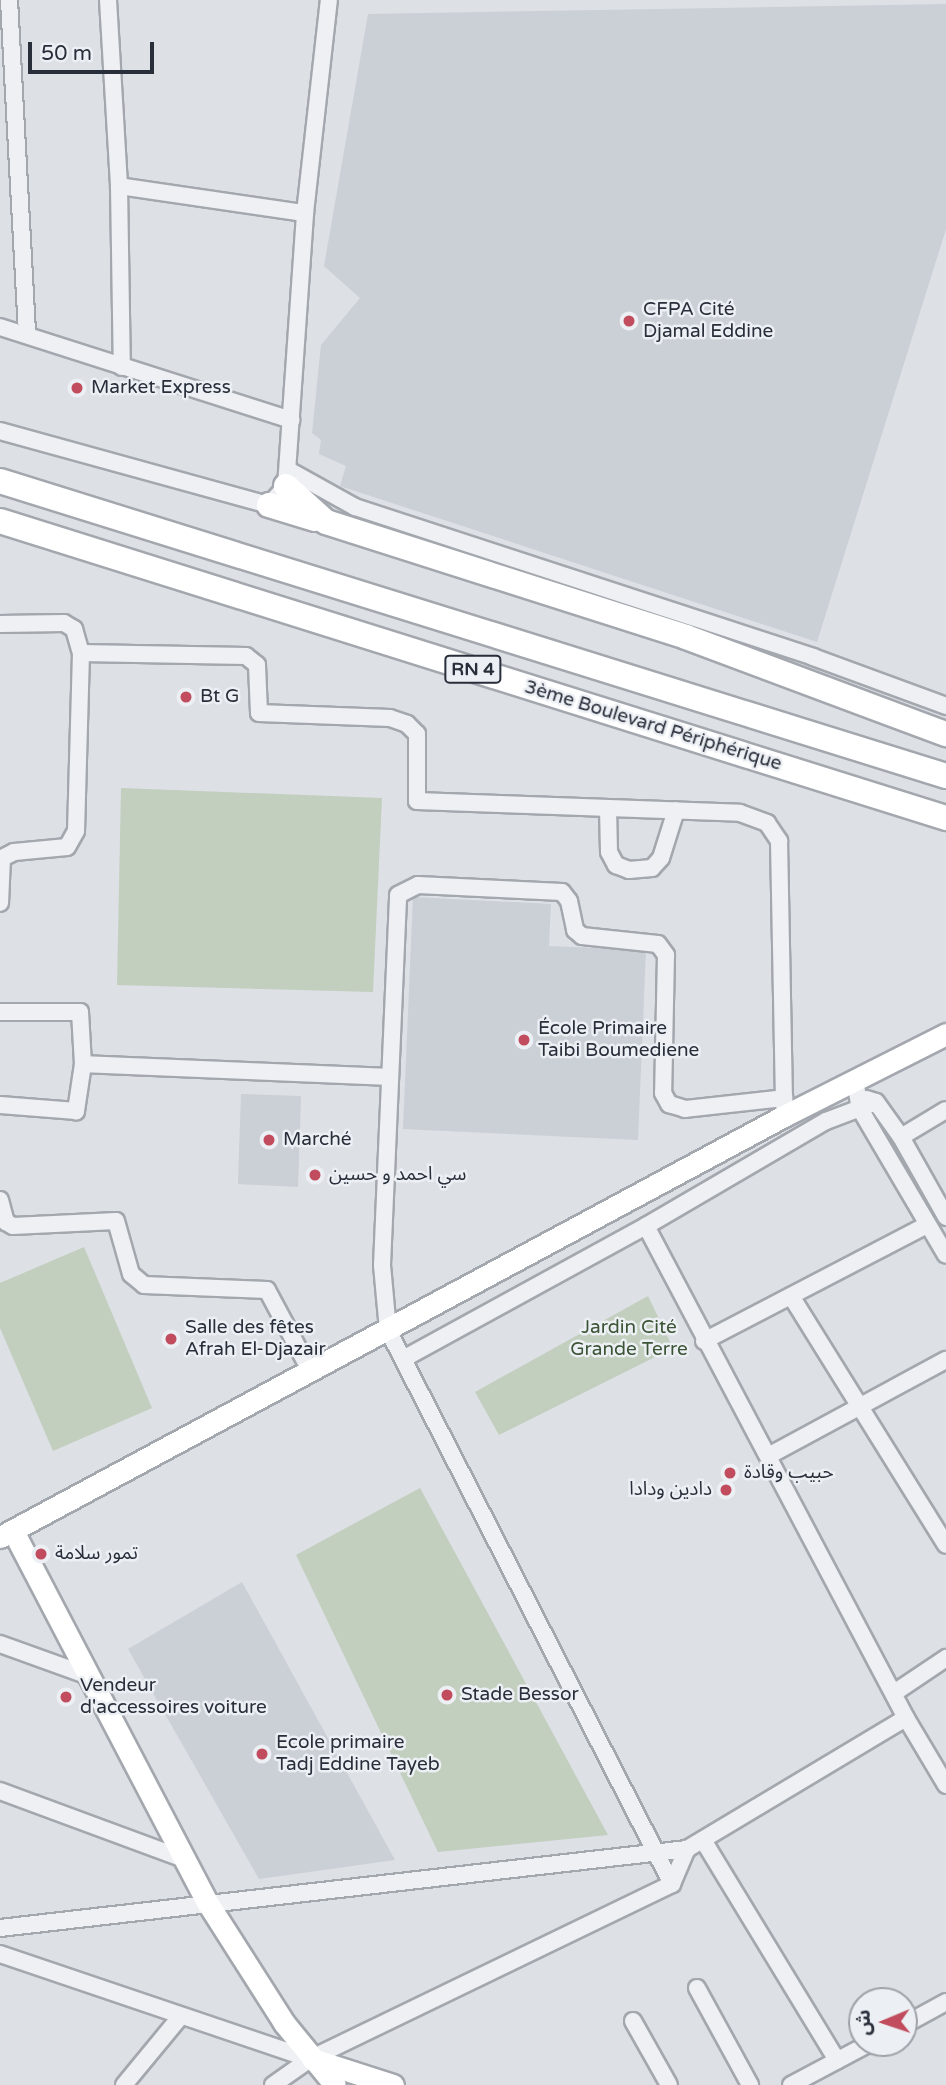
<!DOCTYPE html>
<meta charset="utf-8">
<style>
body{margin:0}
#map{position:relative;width:946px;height:2085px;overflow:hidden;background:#dde0e5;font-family:"Varela Round","Noto Sans Arabic",sans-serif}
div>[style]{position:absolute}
.built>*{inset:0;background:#cbcfd6}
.green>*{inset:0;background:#c2cebe}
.roads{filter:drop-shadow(2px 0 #a3a7ae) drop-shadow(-2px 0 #a3a7ae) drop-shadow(0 2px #a3a7ae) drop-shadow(0 -2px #a3a7ae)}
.minor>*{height:16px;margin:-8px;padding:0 8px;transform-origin:8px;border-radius:8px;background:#eff0f4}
.major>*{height:21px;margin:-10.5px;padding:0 10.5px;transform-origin:10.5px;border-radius:10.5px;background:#fff}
.highway>*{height:24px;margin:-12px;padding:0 12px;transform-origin:12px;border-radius:12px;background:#fff}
.dots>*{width:19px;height:19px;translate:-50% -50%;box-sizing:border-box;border:4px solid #eceff3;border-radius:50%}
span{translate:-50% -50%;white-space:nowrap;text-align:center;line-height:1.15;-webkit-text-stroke:5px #eceff3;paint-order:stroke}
.shield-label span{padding:2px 5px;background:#eceff3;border:2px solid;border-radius:5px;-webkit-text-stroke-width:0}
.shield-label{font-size:18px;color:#282e3a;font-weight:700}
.poi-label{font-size:19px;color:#282e3a}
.left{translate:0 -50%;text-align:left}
.right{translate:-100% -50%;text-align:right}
.street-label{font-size:19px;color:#282e3a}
.park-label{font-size:19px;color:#3c5436}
.north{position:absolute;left:848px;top:1987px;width:70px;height:70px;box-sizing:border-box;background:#eceff3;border:2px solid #9ea2a9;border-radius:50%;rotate:268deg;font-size:19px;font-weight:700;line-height:28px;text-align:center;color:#282e3a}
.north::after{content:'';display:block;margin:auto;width:24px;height:32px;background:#c04c5d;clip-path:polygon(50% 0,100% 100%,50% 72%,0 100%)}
.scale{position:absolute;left:28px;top:42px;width:126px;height:32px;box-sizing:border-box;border:4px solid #282e3a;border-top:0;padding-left:9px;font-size:21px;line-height:24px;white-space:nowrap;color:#282e3a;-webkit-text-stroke:5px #eceff3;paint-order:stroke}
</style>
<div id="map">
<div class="built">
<div style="clip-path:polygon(946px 4px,946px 229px,817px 642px,340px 486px,346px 466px,319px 454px,321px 440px,312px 433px,321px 345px,360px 298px,324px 266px,368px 14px)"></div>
<div style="clip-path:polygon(413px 897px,551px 904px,549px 946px,646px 950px,638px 1140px,403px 1129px)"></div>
<div style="clip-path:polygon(241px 1094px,301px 1096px,298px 1187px,238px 1184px)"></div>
<div style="clip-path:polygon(242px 1582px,395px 1860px,259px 1879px,128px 1649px)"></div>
</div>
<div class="green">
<div style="clip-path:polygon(121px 788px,382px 798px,373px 992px,117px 985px)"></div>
<div style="clip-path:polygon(84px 1247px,152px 1408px,53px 1451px,0 1328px,0 1283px)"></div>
<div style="clip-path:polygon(648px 1296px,673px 1348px,499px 1435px,475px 1392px)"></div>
<div style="clip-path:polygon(420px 1488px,608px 1835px,438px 1852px,296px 1555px)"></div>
</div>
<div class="roads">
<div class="minor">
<div style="left:9px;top:0;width:335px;rotate:86.9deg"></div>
<div style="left:108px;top:0;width:186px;rotate:86.6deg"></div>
<div style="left:119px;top:186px;width:181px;rotate:89.1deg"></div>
<div style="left:119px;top:186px;width:188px;rotate:8.3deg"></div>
<div style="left:0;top:327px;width:306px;rotate:17.7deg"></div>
<div style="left:0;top:431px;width:279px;rotate:15.4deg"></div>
<div style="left:269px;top:505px;width:25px;rotate:-48deg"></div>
<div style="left:286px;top:486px;width:274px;rotate:-86deg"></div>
<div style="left:305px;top:213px;width:214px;rotate:-83.6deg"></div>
<div style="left:290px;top:471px;width:74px;rotate:29deg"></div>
<div style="left:355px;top:507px;width:482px;rotate:18.1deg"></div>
<div style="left:813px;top:657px;width:142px;rotate:20.2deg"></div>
<div style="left:0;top:624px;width:64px;rotate:-0.9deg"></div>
<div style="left:64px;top:623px;width:12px;rotate:31deg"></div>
<div style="left:74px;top:629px;width:25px;rotate:74deg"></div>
<div style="left:81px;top:653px;width:178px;rotate:91.6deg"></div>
<div style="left:76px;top:831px;width:18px;rotate:119deg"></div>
<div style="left:67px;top:847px;width:53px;rotate:174.6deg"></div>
<div style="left:14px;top:852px;width:13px;rotate:153deg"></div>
<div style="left:2px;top:858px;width:45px;rotate:92.5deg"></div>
<div style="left:81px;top:653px;width:165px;rotate:1deg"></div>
<div style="left:246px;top:656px;width:14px;rotate:39deg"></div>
<div style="left:257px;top:665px;width:48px;rotate:87.6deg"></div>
<div style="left:259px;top:713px;width:131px;rotate:2.2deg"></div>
<div style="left:390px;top:718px;width:18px;rotate:19deg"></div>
<div style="left:407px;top:724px;width:14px;rotate:45deg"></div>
<div style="left:417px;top:734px;width:67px;rotate:90deg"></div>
<div style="left:417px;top:801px;width:323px;rotate:2.1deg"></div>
<div style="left:740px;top:813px;width:29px;rotate:20deg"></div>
<div style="left:767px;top:823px;width:22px;rotate:56deg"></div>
<div style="left:779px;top:841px;width:265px;rotate:88.9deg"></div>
<div style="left:608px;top:808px;width:44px;rotate:88.7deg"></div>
<div style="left:609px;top:852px;width:15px;rotate:62deg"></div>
<div style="left:616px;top:865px;width:14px;rotate:21deg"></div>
<div style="left:629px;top:870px;width:23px;rotate:-5deg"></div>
<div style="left:652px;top:868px;width:13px;rotate:-48deg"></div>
<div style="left:661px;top:858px;width:50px;rotate:-72.6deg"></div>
<div style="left:0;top:1012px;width:80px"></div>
<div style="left:80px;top:1012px;width:52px;rotate:86.7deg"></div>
<div style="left:83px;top:1064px;width:48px;rotate:98.5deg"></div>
<div style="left:76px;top:1111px;width:76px;rotate:-175.5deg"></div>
<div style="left:83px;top:1064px;width:306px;rotate:2.4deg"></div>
<div style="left:855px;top:1079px;width:30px;rotate:81deg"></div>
<div style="left:860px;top:1109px;width:169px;rotate:59.5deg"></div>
<div style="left:867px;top:1099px;width:9px;rotate:18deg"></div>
<div style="left:876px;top:1102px;width:43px;rotate:54.5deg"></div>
<div style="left:901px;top:1137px;width:92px;rotate:60.6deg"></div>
<div style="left:901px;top:1137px;width:52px;rotate:-31deg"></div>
<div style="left:0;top:1200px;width:23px;rotate:75deg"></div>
<div style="left:6px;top:1222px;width:8px;rotate:30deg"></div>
<div style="left:13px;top:1226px;width:103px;rotate:-2.8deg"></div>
<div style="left:116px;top:1221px;width:55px;rotate:74.2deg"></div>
<div style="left:131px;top:1274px;width:17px;rotate:40deg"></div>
<div style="left:144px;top:1285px;width:123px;rotate:2.3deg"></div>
<div style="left:267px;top:1290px;width:93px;rotate:61.8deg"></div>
<div style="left:646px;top:1226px;width:208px;rotate:-30.3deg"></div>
<div style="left:826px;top:1121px;width:53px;rotate:-20.8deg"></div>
<div style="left:791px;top:1296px;width:293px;rotate:58.1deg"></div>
<div style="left:704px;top:1341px;width:251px;rotate:-27.5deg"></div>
<div style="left:405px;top:1358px;width:275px;rotate:-28.7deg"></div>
<div style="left:646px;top:1226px;width:556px;rotate:62.15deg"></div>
<div style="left:906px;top:1718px;width:78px;rotate:59.2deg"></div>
<div style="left:770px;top:1455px;width:200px;rotate:-28.4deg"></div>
<div style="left:0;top:1644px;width:95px;rotate:19.8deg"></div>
<div style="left:894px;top:1693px;width:63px;rotate:-33.9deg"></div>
<div style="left:0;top:1791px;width:199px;rotate:20.3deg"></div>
<div style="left:703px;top:1840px;width:258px;rotate:58.7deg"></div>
<div style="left:672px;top:1884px;width:623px;rotate:-117.14deg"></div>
<div style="left:388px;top:1330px;width:65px;rotate:-95.3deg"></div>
<div style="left:382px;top:1265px;width:370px;rotate:-87.5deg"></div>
<div style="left:398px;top:895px;width:22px;rotate:-27deg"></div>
<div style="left:418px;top:885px;width:144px;rotate:2.8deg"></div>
<div style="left:562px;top:892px;width:11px;rotate:52deg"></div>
<div style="left:569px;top:901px;width:30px;rotate:78deg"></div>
<div style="left:575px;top:930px;width:9px;rotate:41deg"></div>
<div style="left:582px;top:936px;width:76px;rotate:6deg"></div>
<div style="left:658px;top:944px;width:14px;rotate:54deg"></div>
<div style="left:666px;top:955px;width:138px;rotate:91.2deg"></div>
<div style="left:663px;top:1093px;width:13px;rotate:61deg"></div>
<div style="left:669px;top:1104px;width:17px;rotate:17deg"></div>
<div style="left:685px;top:1109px;width:100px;rotate:-6.3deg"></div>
<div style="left:0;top:1928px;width:692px;rotate:-6.56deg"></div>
<div style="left:687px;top:1849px;width:255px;rotate:-30.9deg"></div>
<div style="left:0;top:1954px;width:327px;rotate:18.7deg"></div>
<div style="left:310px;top:2059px;width:402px;rotate:-25.8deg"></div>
<div style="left:672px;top:1884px;width:38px;rotate:-67deg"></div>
<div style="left:697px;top:1988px;width:111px;rotate:61.3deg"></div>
<div style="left:633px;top:2021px;width:73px;rotate:60.6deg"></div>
<div style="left:904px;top:2025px;width:48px;rotate:-28.7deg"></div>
<div style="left:124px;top:2085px;width:88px;rotate:-50.5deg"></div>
<div style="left:273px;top:2085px;width:45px;rotate:-35.1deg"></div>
<div style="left:791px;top:2085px;width:89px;rotate:-28deg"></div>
</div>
<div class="major">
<div style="left:13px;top:1531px;width:419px;rotate:62.4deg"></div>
<div style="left:207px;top:1902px;width:143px;rotate:57.5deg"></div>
<div style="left:284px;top:2023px;width:80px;rotate:50.6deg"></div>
<div style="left:0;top:1537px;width:890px;rotate:-28.24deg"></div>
<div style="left:784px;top:1116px;width:182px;rotate:-26.8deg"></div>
<div style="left:312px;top:2059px;width:85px;rotate:17.8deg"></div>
</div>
<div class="highway">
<div style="left:0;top:481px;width:991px;rotate:17.32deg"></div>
<div style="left:286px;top:486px;width:54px;rotate:42deg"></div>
<div style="left:326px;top:522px;width:378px;rotate:17.7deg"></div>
<div style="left:686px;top:637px;width:278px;rotate:20.5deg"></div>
<div style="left:269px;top:505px;width:48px;rotate:16.9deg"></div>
<div style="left:0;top:521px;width:992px;rotate:17.43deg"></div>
</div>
</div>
<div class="dots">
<div style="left:629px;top:321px;background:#c04c5d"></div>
<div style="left:77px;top:388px;background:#c04c5d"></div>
<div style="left:186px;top:697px;background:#c04c5d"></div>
<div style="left:524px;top:1040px;background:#c04c5d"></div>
<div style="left:269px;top:1140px;background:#c04c5d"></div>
<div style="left:315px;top:1175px;background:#c04c5d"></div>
<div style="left:171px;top:1339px;background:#c04c5d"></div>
<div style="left:730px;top:1473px;background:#c04c5d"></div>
<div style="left:726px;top:1490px;background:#c04c5d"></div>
<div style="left:41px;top:1554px;background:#c04c5d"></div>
<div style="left:447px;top:1695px;background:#c04c5d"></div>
<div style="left:66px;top:1697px;background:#c04c5d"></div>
<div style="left:262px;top:1754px;background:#c04c5d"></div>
</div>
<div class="shield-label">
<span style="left:473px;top:669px">RN 4</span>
</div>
<div class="poi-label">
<span class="left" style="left:643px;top:321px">CFPA Cité<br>Djamal Eddine</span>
<span class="left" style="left:91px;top:388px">Market Express</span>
<span class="left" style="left:200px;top:697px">Bt G</span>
<span class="left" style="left:538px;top:1040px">École Primaire<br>Taibi Boumediene</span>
<span class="left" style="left:283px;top:1140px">Marché</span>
<span class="left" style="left:329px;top:1175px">سي احمد و حسين</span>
<span class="left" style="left:185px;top:1339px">Salle des fêtes<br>Afrah El-Djazair</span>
<span class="left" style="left:744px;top:1473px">حبيب وقادة</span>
<span class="right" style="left:712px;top:1490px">دادين ودادا</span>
<span class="left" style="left:55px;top:1554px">تمور سلامة</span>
<span class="left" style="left:80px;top:1697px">Vendeur<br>d'accessoires voiture</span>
<span class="left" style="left:461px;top:1695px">Stade Bessor</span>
<span class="left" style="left:276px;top:1754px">Ecole primaire<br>Tadj Eddine Tayeb</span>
</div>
<div class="street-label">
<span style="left:653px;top:726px;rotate:17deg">3ème Boulevard Périphérique</span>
</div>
<div class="park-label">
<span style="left:629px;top:1339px">Jardin Cité<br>Grande Terre</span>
</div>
<div class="north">ش</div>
<div class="scale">50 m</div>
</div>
